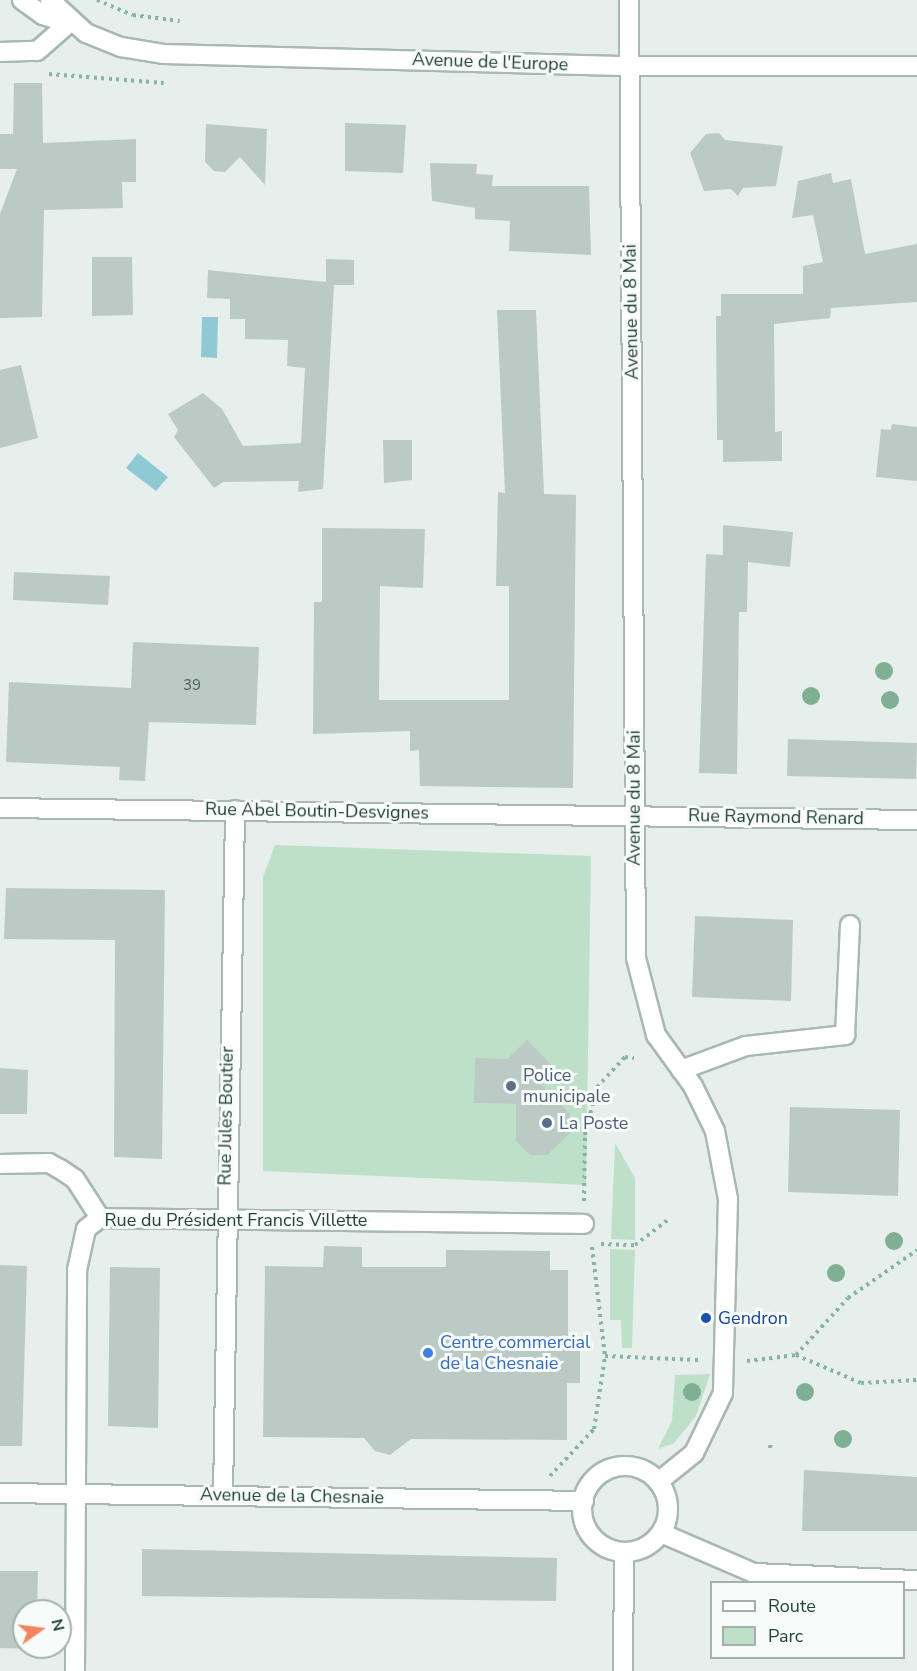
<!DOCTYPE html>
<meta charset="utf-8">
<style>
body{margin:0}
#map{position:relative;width:917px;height:1671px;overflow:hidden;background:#e6efeb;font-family:"Nunito Sans",sans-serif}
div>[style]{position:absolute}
.green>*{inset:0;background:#bfe0c8}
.water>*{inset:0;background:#8ec9d4}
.building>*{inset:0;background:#bbcac4}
.path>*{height:4px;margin-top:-2px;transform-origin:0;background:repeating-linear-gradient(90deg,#86b3a5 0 3px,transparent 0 7.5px)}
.roads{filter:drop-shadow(2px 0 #a8b8b2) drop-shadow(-2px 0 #a8b8b2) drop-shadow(0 2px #a8b8b2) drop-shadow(0 -2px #a8b8b2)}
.minor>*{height:18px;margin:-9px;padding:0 9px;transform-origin:9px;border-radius:9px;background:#fff}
.minor>.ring{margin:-9px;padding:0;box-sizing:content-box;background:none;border:18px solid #fff;border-radius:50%}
.trees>*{width:18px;height:18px;margin:-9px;border-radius:50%;background:#80af93}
.dots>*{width:16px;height:16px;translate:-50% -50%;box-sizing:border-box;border:3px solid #f7fbf9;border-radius:50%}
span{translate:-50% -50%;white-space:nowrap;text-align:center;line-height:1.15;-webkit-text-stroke:6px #f7fbf9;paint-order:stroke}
.number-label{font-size:15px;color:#4a645c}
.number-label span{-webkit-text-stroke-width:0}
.street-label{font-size:18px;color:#24423a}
.service-label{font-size:18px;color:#4e5e75}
.left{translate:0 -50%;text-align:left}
.transit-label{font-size:18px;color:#164399}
.shop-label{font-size:18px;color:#366cbe}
.legend{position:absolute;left:710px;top:1581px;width:195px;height:78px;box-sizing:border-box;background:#f7fbf9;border:2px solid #a3b1ad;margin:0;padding:8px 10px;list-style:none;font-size:18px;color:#24423a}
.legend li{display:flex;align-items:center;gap:12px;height:30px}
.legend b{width:30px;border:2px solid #a3b1ad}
.north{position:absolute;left:12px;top:1599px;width:60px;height:60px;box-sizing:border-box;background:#f7fbf9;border:2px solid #a3b1ad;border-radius:50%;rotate:76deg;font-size:16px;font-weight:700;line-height:24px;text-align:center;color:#24423a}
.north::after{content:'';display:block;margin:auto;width:21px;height:27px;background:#f4845f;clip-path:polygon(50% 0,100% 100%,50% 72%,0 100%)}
</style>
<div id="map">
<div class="green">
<div style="clip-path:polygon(275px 845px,591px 856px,586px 1185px,263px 1171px,263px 877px)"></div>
<div style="clip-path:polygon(615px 1143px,635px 1178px,635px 1240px,611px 1239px)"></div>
<div style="clip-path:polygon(610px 1249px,635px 1250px,632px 1348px,622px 1348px,621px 1320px,610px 1320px)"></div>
<div style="clip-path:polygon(710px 1374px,696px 1416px,674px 1443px,658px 1449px,672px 1421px,675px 1375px)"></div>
</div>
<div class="water">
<div style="clip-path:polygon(202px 317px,218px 317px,217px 358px,201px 357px)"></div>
<div style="clip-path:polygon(138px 453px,168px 477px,156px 491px,126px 468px)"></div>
</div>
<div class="building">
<div style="clip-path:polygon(14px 83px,42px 83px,43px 143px,136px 139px,136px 182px,122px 182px,123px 208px,44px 210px,42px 317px,0 318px,0 214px,17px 169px,0 169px,0 134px,13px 134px)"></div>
<div style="clip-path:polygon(345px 123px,406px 125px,403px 173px,345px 171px)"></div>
<div style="clip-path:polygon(206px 124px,267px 129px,265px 185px,240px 157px,225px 172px,214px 171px,205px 162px)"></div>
<div style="clip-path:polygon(719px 133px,725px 140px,783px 146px,776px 186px,743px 188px,738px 196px,731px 189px,704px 191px,690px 153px,706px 134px)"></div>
<div style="clip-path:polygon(430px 163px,477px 164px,476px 174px,493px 175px,492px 186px,589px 186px,591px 255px,509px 251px,510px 221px,475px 219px,475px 208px,432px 201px)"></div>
<div style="clip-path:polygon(831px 173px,833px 183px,851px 179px,865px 254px,917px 244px,917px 302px,831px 308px,830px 318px,774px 324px,775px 432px,782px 431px,782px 461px,723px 462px,723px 440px,717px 440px,716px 316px,721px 316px,721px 294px,803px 294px,803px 266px,823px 262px,813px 215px,792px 218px,798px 181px)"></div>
<div style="clip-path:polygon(92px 257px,132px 257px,133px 315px,92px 316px)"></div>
<div style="clip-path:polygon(326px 259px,354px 260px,354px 285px,334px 285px,323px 489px,298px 492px,299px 481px,223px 482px,214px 488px,174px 437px,178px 430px,168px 414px,203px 393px,222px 409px,243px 446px,301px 443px,305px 368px,287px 366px,288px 340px,245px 339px,245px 319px,230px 319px,230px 299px,207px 298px,208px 270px,326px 282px)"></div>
<div style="clip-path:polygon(497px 310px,536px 310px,544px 494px,576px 495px,573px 788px,420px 786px,419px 750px,410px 751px,410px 731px,313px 734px,314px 602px,322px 602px,322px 528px,425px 529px,423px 588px,380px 586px,379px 700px,509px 700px,509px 586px,496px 586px,498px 492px,505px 493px)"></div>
<div style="clip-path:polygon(21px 365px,38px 438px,0 448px,0 370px)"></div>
<div style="clip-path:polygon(892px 424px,917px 427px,917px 481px,876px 477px,881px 429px,891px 430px)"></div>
<div style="clip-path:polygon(383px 440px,412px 440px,412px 480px,384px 483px)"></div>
<div style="clip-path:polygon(723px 525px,793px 532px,790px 567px,748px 562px,747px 612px,739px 612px,737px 774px,699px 773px,706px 554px,723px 555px)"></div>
<div style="clip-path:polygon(14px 572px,110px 576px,108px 605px,13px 600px)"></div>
<div style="clip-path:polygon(133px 642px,259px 647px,256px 725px,149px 722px,145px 781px,119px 780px,120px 767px,6px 762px,9px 682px,131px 688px)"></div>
<div style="clip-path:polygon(788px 739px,917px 743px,916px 779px,787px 776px)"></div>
<div style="clip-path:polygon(6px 888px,165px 890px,162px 1159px,114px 1157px,115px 940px,4px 939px)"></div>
<div style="clip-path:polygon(695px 916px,793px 920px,791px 1001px,692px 997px)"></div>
<div style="clip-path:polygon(527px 1040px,564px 1078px,535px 1078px,570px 1114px,571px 1132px,547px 1155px,530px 1155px,516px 1141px,516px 1104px,474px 1103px,475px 1058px,507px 1059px)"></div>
<div style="clip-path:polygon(0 1068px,28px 1070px,27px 1114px,0 1114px)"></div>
<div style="clip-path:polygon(790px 1107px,900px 1110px,898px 1196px,788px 1192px)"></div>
<div style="clip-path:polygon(324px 1246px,362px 1247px,362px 1267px,446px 1267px,446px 1250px,550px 1251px,550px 1270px,568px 1270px,568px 1337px,580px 1337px,580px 1383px,567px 1383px,567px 1440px,411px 1439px,390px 1455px,375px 1451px,364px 1438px,263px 1437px,265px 1266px,323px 1267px)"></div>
<div style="clip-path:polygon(0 1265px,27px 1266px,22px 1446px,0 1446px)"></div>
<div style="clip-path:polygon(110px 1267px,160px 1268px,158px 1428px,108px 1426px)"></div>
<div style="clip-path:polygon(804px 1470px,917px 1477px,917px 1531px,802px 1531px)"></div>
<div style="clip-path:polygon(142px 1549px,557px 1558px,556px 1601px,142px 1596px)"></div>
<div style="clip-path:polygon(0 1571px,38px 1571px,37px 1611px,24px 1611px,24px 1647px,35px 1649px,0 1648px)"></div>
</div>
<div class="path">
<div style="left:97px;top:0;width:39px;rotate:23deg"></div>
<div style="left:133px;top:15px;width:47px;rotate:7.3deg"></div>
<div style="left:49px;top:74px;width:115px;rotate:4.5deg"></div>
<div style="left:584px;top:1201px;width:66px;rotate:-89.1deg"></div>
<div style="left:585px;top:1135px;width:49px;rotate:-76deg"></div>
<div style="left:597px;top:1087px;width:41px;rotate:-47deg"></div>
<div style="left:625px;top:1057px;width:9px;rotate:6deg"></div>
<div style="left:601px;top:1244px;width:34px;rotate:2deg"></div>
<div style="left:635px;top:1245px;width:43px;rotate:-37.4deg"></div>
<div style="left:592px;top:1247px;width:110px;rotate:83.2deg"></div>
<div style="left:796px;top:1355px;width:77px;rotate:-47.6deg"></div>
<div style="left:848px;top:1298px;width:84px;rotate:-34.8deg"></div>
<div style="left:747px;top:1361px;width:49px;rotate:-7deg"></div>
<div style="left:796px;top:1355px;width:71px;rotate:23.3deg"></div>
<div style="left:861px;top:1383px;width:56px;rotate:-3.1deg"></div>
<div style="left:770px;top:1448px;width:6px;rotate:-81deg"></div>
<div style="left:550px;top:1476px;width:64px;rotate:-46.9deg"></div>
<div style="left:594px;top:1429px;width:74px;rotate:-81.4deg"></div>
<div style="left:605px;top:1356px;width:94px;rotate:2.4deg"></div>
</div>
<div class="roads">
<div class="minor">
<div style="left:22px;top:0;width:26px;rotate:36deg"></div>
<div style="left:43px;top:15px;width:26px;rotate:18deg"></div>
<div style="left:50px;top:0;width:49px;rotate:42.5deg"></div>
<div style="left:86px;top:33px;width:38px;rotate:22deg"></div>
<div style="left:121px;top:47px;width:44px;rotate:9.2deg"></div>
<div style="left:164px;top:54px;width:465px;rotate:1.5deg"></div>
<div style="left:629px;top:66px;width:288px"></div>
<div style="left:629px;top:0;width:958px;rotate:89.58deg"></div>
<div style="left:636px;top:958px;width:80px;rotate:75.4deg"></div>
<div style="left:656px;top:1035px;width:63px;rotate:54deg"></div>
<div style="left:693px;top:1086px;width:50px;rotate:63.9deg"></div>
<div style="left:715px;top:1131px;width:69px;rotate:79.2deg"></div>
<div style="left:728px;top:1199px;width:194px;rotate:91.5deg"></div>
<div style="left:723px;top:1393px;width:67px;rotate:115.8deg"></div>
<div style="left:694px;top:1453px;width:46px;rotate:141.1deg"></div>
<div style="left:0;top:52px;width:37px;rotate:-2deg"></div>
<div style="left:37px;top:51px;width:43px;rotate:-41.2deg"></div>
<div style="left:0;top:808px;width:917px;rotate:0.75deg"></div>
<div style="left:681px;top:1070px;width:69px;rotate:-20.3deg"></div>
<div style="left:746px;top:1046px;width:100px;rotate:-6.3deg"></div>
<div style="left:845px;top:1035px;width:110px;rotate:-87.4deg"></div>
<div style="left:0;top:1164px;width:49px;rotate:-1.2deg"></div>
<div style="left:49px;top:1163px;width:13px;rotate:29deg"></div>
<div style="left:60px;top:1169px;width:18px;rotate:34deg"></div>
<div style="left:75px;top:1179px;width:46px;rotate:57.3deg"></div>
<div class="ring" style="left:582px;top:1466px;width:68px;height:68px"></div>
<div style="left:0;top:1493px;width:584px;rotate:0.78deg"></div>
<div style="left:223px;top:1494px;width:684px;rotate:-88.99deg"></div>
<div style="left:661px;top:1533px;width:101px;rotate:23.3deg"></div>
<div style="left:754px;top:1573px;width:163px;rotate:2.5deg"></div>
<div style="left:75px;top:1671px;width:401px;rotate:-89.7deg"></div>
<div style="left:77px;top:1270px;width:42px;rotate:-77.6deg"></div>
<div style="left:86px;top:1229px;width:18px;rotate:-38deg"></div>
<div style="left:100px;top:1218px;width:484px;rotate:0.7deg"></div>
<div style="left:623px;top:1671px;width:119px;rotate:-89.5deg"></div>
</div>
</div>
<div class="trees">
<div style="left:884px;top:671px"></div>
<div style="left:811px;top:696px"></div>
<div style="left:890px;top:700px"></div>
<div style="left:894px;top:1241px"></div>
<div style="left:836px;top:1273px"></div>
<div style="left:692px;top:1392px"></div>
<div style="left:805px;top:1392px"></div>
<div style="left:843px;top:1439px"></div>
</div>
<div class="dots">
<div style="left:511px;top:1086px;background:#5c6f8a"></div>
<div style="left:547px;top:1123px;background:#5c6f8a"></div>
<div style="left:706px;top:1318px;background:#1a4fb4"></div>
<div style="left:428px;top:1353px;background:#3f7fe0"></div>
</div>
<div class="number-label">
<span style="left:192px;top:686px">39</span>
</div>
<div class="street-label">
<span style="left:490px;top:62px;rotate:2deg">Avenue de l'Europe</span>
<span style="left:631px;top:312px;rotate:-91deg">Avenue du 8 Mai</span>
<span style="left:634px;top:798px;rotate:-90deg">Avenue du 8 Mai</span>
<span style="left:317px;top:811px;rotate:1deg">Rue Abel Boutin-Desvignes</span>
<span style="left:776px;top:817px;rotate:1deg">Rue Raymond Renard</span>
<span style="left:226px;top:1116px;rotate:-89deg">Rue Jules Boutier</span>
<span style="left:236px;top:1220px">Rue du Président Francis Villette</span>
<span style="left:292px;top:1496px;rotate:1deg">Avenue de la Chesnaie</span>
</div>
<div class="service-label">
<span class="left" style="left:523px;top:1086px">Police<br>municipale</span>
<span class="left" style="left:559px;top:1123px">La Poste</span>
</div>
<div class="transit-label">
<span class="left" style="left:718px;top:1318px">Gendron</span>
</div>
<div class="shop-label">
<span class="left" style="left:440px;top:1353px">Centre commercial<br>de la Chesnaie</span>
</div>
<ul class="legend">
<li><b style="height:8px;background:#fff"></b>Route</li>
<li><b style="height:16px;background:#bfe0c8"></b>Parc</li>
</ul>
<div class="north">N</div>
</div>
